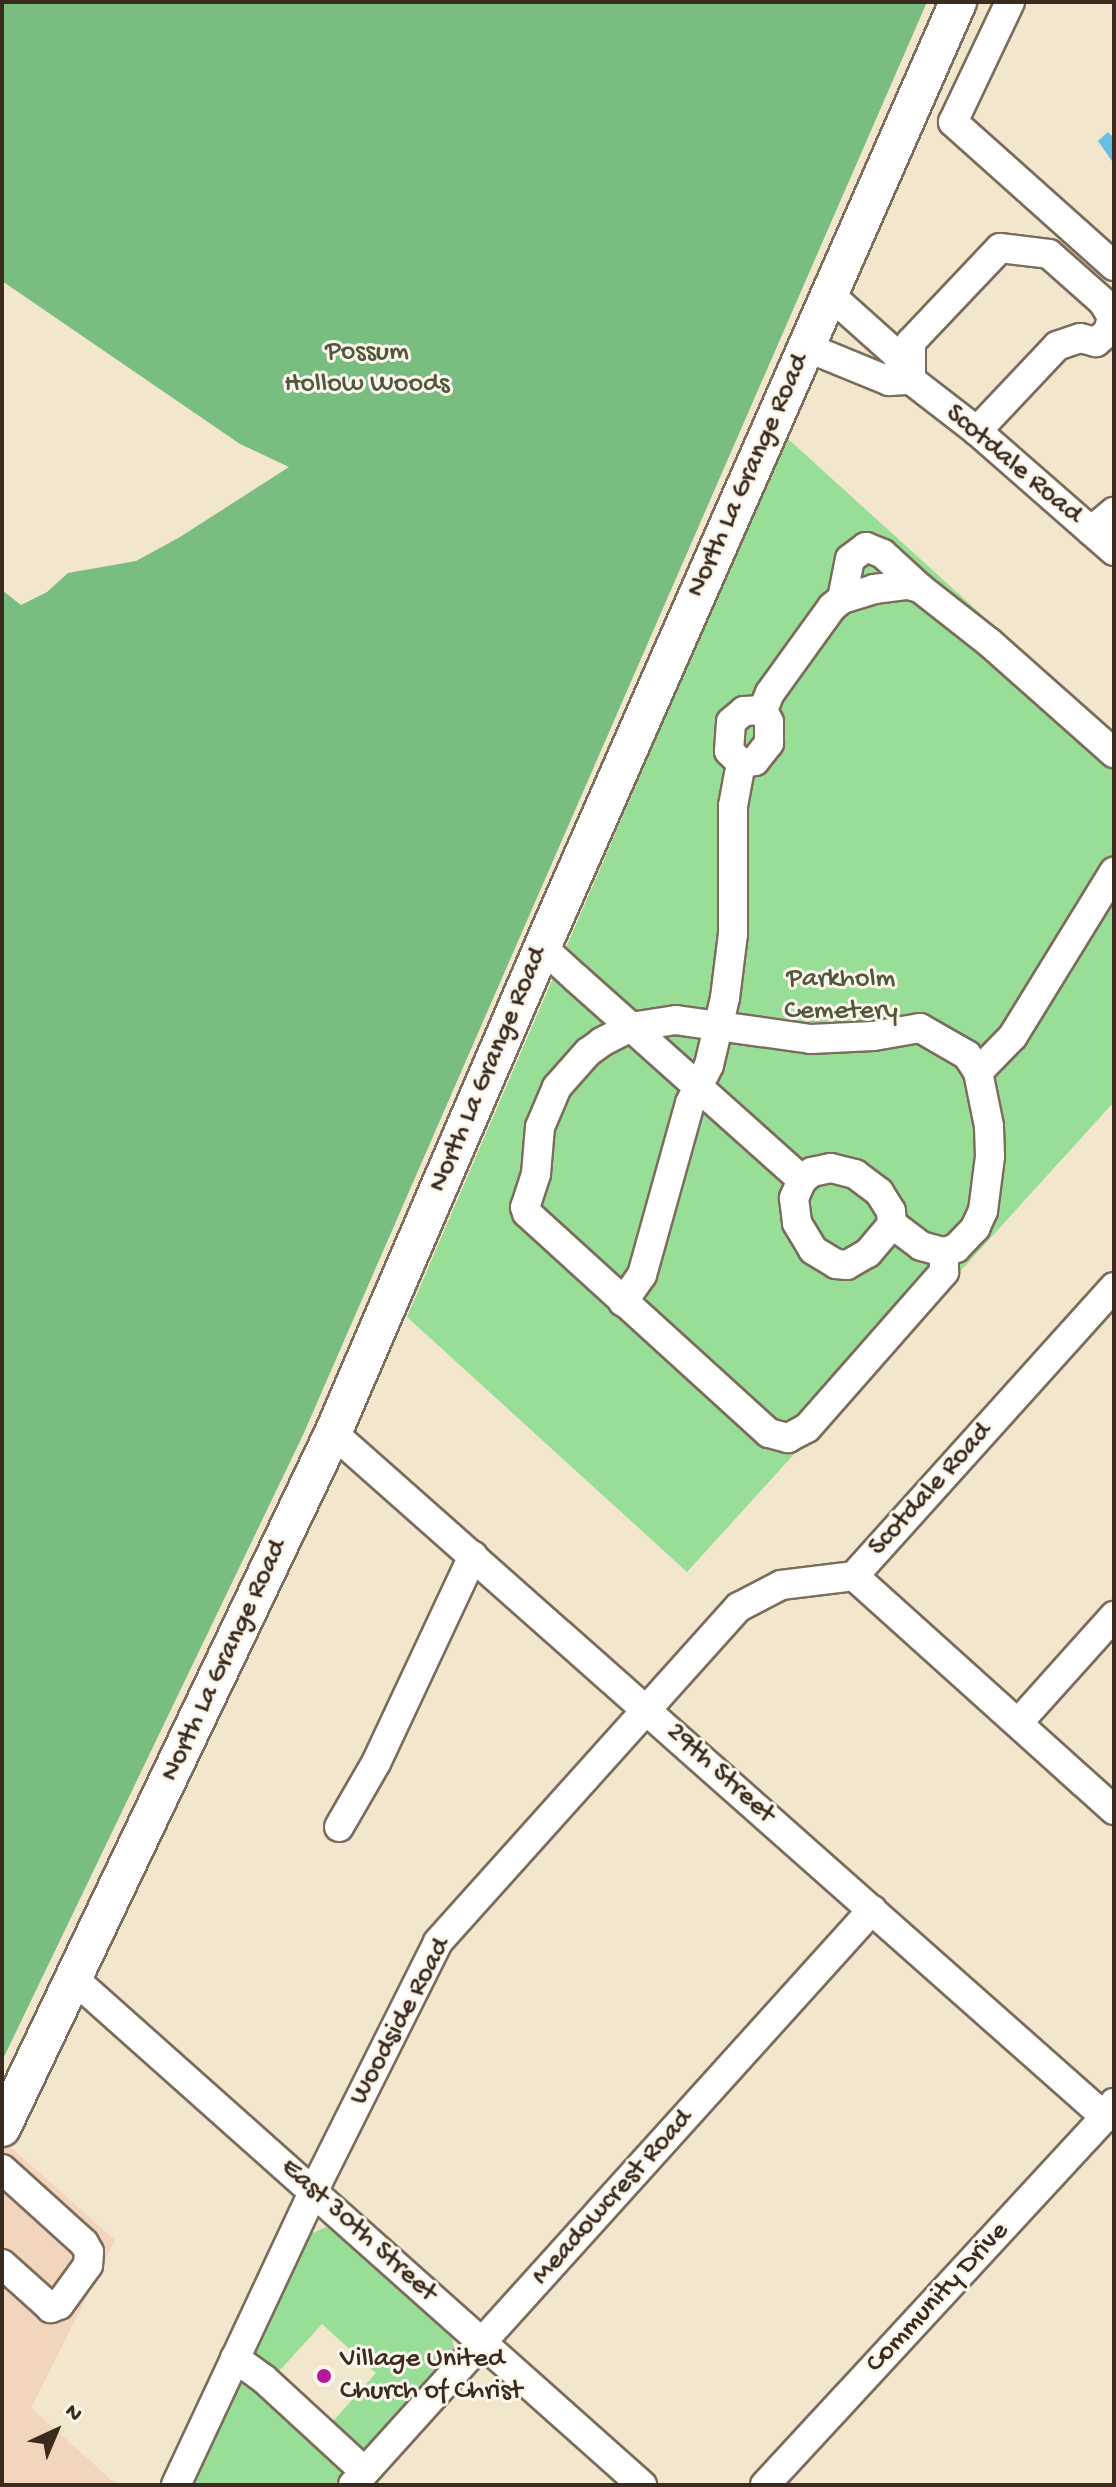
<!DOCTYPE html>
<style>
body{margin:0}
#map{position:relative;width:1116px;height:2487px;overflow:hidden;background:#f2e7cc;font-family:"Gochi Hand",sans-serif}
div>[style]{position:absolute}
.built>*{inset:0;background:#f1d5bd}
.green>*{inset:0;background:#98de97}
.forest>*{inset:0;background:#7abd80}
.water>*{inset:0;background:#66bfe4}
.roads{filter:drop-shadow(2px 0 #7b6c5b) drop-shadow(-2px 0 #7b6c5b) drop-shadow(0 2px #7b6c5b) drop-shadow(0 -2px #7b6c5b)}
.minor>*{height:28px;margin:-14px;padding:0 14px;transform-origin:14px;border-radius:14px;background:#fff}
.major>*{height:36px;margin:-18px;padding:0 18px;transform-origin:18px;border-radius:18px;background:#fff}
.dots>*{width:22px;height:22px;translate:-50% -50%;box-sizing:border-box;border:4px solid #fbf7ec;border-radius:50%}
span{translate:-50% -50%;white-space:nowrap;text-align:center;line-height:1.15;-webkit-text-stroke:6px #fbf7ec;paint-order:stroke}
.park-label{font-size:28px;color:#52573c}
.street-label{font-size:28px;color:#3b2a1e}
.poi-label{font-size:28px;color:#3b2a1e}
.left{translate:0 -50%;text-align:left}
.frame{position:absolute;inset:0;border:4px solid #3b2a1e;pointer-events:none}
.north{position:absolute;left:16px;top:2391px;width:80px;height:80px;-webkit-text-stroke:6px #fbf7ec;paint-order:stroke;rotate:44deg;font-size:22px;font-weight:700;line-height:32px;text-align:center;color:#3b2a1e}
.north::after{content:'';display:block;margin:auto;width:28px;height:36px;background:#3b2a1e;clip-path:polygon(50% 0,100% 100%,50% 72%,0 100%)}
</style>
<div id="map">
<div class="built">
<div style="clip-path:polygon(7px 2144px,115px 2240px,31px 2408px,117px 2485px,2px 2485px,2px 2155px)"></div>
</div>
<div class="green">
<div style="clip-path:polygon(786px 437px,1114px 735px,1114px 1102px,687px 1572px,407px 1317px)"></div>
<div style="clip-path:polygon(evenodd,326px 2227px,334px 2229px,451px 2334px,455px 2352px,334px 2485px,188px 2485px,308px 2235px,326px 2227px,322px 2324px,376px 2373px,327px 2428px,272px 2379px,322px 2324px)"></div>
</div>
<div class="forest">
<div style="clip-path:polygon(2px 2px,927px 2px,303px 1435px,2px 2061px,2px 590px,21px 605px,47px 592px,68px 573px,136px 561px,180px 537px,289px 467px,240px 444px,2px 281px)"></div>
</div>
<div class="water">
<div style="clip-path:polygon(1108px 132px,1114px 138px,1114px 164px,1098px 141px)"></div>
</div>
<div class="roads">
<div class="minor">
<div style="left:1010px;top:2px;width:133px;rotate:115.4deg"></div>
<div style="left:953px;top:122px;width:216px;rotate:41.8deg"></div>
<div style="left:829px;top:294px;width:89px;rotate:41.8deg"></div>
<div style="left:895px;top:353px;width:31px;rotate:59deg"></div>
<div style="left:911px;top:380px;width:83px;rotate:37.7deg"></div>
<div style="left:977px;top:431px;width:182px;rotate:41.2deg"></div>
<div style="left:806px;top:347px;width:90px;rotate:22.3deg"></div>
<div style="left:889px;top:381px;width:22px;rotate:-3deg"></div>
<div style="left:911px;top:380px;width:38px;rotate:-90deg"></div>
<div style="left:911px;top:342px;width:129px;rotate:-46.6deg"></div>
<div style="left:1000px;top:248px;width:49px;rotate:7deg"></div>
<div style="left:1049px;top:254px;width:72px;rotate:41.6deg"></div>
<div style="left:1103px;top:302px;width:17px;rotate:59deg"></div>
<div style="left:1112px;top:317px;width:16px;rotate:105deg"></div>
<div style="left:1108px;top:332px;width:16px;rotate:140deg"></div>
<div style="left:1096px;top:342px;width:16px;rotate:-166deg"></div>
<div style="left:1080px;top:338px;width:24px;rotate:161deg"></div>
<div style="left:1057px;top:346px;width:117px;rotate:133.3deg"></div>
<div style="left:1091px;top:531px;width:30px;rotate:-40deg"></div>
<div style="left:842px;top:599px;width:41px;rotate:-78.7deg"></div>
<div style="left:850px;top:559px;width:20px;rotate:-37deg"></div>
<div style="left:866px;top:547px;width:18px;rotate:22deg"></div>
<div style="left:883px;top:554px;width:50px;rotate:42.6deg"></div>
<div style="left:741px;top:763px;width:17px;rotate:-135deg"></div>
<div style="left:729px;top:751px;width:29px;rotate:-86deg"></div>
<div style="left:731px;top:722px;width:17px;rotate:-40deg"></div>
<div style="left:744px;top:711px;width:19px;rotate:-3deg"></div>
<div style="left:542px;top:947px;width:46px;rotate:42.4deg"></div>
<div style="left:576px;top:978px;width:74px;rotate:41.7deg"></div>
<div style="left:631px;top:1027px;width:229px;rotate:41.8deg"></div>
<div style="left:802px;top:1180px;width:20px;rotate:114deg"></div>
<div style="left:794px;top:1198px;width:25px;rotate:83deg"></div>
<div style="left:797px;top:1223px;width:31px;rotate:59deg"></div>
<div style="left:813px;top:1250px;width:27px;rotate:31deg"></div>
<div style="left:836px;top:1264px;width:11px;rotate:5deg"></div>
<div style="left:847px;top:1265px;width:24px;rotate:-30deg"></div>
<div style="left:868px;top:1253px;width:38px;rotate:-50deg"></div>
<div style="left:892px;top:1224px;width:36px;rotate:37deg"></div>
<div style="left:921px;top:1246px;width:24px;rotate:15deg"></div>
<div style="left:944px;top:1252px;width:13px;rotate:-18deg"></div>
<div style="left:956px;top:1248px;width:28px;rotate:-46deg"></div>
<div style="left:975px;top:1228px;width:19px;rotate:-65deg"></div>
<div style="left:983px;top:1211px;width:55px;rotate:-82.7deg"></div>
<div style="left:990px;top:1156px;width:30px;rotate:-92deg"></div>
<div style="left:989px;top:1126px;width:55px;rotate:-101.5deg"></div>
<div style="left:978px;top:1072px;width:20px;rotate:-123deg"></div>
<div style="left:967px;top:1055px;width:54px;rotate:-150.1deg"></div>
<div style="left:920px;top:1028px;width:48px;rotate:170.3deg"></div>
<div style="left:873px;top:1036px;width:62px;rotate:177.2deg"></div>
<div style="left:811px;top:1039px;width:136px;rotate:-172deg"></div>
<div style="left:676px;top:1020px;width:46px;rotate:171.2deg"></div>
<div style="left:631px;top:1027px;width:33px;rotate:153deg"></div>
<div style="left:602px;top:1042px;width:17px;rotate:144deg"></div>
<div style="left:588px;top:1052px;width:47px;rotate:131.5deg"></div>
<div style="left:557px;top:1087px;width:43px;rotate:113deg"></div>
<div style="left:540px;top:1127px;width:47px;rotate:94.9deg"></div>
<div style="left:536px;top:1174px;width:35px;rotate:108deg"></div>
<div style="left:525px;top:1207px;width:6px;rotate:72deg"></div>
<div style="left:527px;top:1213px;width:327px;rotate:42.3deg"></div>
<div style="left:769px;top:1433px;width:20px;rotate:15deg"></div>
<div style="left:788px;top:1438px;width:21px;rotate:-28deg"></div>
<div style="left:807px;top:1428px;width:208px;rotate:-48.7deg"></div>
<div style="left:944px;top:1272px;width:20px;rotate:-90deg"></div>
<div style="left:978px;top:1072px;width:50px;rotate:-45.8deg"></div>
<div style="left:1013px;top:1036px;width:193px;rotate:-58.4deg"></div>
<div style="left:802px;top:1180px;width:13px;rotate:-39deg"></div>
<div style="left:812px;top:1172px;width:19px;rotate:-12deg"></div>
<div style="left:831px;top:1168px;width:25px;rotate:14deg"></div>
<div style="left:855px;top:1174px;width:30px;rotate:37deg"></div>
<div style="left:879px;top:1192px;width:22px;rotate:58deg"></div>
<div style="left:891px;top:1211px;width:13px;rotate:86deg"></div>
<div style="left:1114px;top:1287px;width:389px;rotate:132deg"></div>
<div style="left:854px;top:1576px;width:350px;rotate:42deg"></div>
<div style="left:623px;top:1302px;width:33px;rotate:-55deg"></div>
<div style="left:642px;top:1275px;width:179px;rotate:-74.4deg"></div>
<div style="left:690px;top:1103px;width:42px;rotate:-63.4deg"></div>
<div style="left:709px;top:1065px;width:69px;rotate:-76.6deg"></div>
<div style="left:725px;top:998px;width:64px;rotate:-82.9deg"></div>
<div style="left:733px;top:934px;width:128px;rotate:-90deg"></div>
<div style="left:733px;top:806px;width:44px;rotate:-79.5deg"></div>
<div style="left:741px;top:763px;width:14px;rotate:-8deg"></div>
<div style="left:755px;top:761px;width:23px;rotate:-52deg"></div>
<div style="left:769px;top:743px;width:21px;rotate:-90deg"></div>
<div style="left:769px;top:722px;width:13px;rotate:-117deg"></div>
<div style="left:763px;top:710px;width:18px;rotate:-68deg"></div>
<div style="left:770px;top:693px;width:106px;rotate:-54.2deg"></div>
<div style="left:832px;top:607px;width:13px;rotate:-39deg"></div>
<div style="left:842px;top:599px;width:34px;rotate:-17deg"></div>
<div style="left:874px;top:589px;width:34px;rotate:-7deg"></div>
<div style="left:908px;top:585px;width:12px;rotate:14deg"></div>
<div style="left:920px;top:588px;width:89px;rotate:38.2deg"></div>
<div style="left:990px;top:643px;width:166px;rotate:41.6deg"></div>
<div style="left:333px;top:1433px;width:1031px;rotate:41.54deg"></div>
<div style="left:1105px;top:2117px;width:17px;rotate:-57deg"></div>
<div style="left:1018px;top:1723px;width:144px;rotate:-48.1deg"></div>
<div style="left:339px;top:1827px;width:74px;rotate:-60deg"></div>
<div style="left:376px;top:1763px;width:229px;rotate:-64.9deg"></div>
<div style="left:74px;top:1979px;width:761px;rotate:41.7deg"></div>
<div style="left:2px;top:2169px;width:110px;rotate:42.1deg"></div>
<div style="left:84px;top:2243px;width:10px;rotate:61deg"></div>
<div style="left:89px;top:2252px;width:13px;rotate:94deg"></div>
<div style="left:88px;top:2265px;width:49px;rotate:125.9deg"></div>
<div style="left:59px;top:2305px;width:9px;rotate:159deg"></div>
<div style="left:51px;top:2308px;width:66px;rotate:-138.1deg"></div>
<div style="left:235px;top:2358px;width:36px;rotate:36deg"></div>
<div style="left:264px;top:2379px;width:137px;rotate:42.6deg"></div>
<div style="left:176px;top:2485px;width:326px;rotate:-64.9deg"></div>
<div style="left:314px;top:2190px;width:277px;rotate:-63.4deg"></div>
<div style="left:438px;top:1942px;width:450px;rotate:-48.1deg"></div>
<div style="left:739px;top:1607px;width:47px;rotate:-27.6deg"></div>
<div style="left:781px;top:1585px;width:74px;rotate:-7deg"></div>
<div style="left:353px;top:2485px;width:775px;rotate:-47.93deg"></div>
<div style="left:765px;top:2485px;width:501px;rotate:-47.26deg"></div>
<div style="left:1105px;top:2117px;width:9px"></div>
</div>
<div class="major">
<div style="left:2px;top:2128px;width:770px;rotate:-64.53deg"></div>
<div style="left:333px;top:1433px;width:543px;rotate:-66.69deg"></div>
<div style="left:548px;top:934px;width:1018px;rotate:-66.25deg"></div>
</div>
</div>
<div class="dots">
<div style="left:324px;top:2376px;background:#b5179e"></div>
</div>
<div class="park-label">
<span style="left:367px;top:369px">Possum<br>Hollow Woods</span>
<span style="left:841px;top:996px">Parkholm<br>Cemetery</span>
</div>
<div class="street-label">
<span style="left:1013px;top:465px;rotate:40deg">Scotdale Road</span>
<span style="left:749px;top:476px;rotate:-66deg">North La Grange Road</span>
<span style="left:489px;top:1070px;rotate:-67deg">North La Grange Road</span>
<span style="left:931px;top:1490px;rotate:-48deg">Scotdale Road</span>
<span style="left:225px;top:1661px;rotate:-65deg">North La Grange Road</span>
<span style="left:720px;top:1774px;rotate:42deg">29th Street</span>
<span style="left:401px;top:2022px;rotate:-62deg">Woodside Road</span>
<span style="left:613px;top:2198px;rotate:-48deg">Meadowcrest Road</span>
<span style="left:358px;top:2231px;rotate:42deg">East 30th Street</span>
<span style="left:938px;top:2298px;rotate:-47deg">Community Drive</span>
</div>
<div class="poi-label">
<span class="left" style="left:340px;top:2376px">Village United<br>Church of Christ</span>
</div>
<div class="frame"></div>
<div class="north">N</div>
</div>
